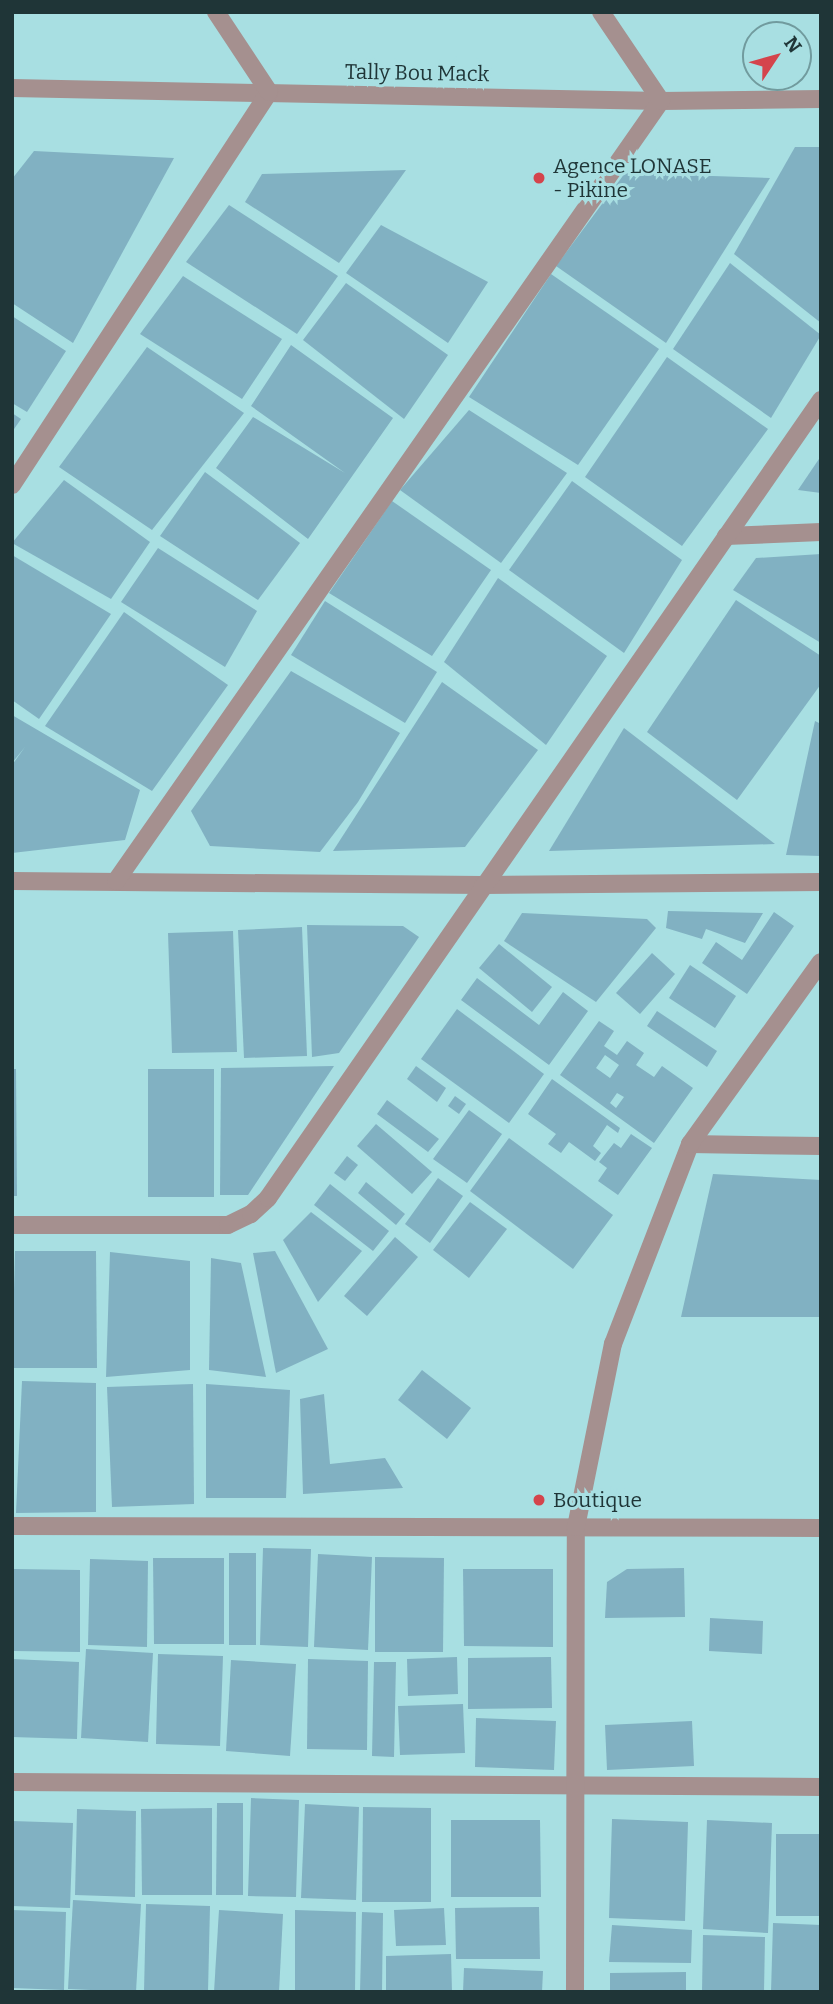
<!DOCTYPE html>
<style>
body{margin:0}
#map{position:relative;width:833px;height:2004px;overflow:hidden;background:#a8dfe2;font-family:Bitter,serif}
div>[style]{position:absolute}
.building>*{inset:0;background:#81b1c2}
.street>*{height:18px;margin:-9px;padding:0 9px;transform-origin:9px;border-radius:9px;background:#a5908f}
.dots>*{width:19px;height:19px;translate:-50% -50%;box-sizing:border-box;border:4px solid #a8dfe2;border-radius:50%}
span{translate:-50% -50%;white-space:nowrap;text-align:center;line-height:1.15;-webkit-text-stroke:6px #a8dfe2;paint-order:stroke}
.street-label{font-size:21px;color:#1f3537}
.poi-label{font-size:21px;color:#1f3537}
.left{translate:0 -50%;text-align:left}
.frame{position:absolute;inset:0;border:14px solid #1f3537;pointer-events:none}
.north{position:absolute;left:742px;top:21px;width:70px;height:70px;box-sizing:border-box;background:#a8dfe2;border:2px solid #719b9e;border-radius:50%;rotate:54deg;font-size:19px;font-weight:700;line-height:28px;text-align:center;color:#1f3537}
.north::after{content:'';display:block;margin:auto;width:24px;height:32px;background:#d4444c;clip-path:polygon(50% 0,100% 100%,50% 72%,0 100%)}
</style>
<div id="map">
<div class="building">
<div style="clip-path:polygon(795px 147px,821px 147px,821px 323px,734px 254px)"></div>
<div style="clip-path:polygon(34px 151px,174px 158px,73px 343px,12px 303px,12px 179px)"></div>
<div style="clip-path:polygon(406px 170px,339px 263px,245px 202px,262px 174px)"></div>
<div style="clip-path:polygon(625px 173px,770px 178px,666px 343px,556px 266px)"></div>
<div style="clip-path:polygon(229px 205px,338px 276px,297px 334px,186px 262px)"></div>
<div style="clip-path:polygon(381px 225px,488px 282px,448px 343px,346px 273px)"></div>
<div style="clip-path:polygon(730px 263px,821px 335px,771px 418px,673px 349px)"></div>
<div style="clip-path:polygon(551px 274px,659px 349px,578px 465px,469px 397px)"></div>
<div style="clip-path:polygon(183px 276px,282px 339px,242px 399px,140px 334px)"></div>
<div style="clip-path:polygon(346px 283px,448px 355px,404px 419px,303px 340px)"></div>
<div style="clip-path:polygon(12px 316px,66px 351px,27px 412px,12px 403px)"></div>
<div style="clip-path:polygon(291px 345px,393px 418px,308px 539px,216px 468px,253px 417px,345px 473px,251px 406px)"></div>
<div style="clip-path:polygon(147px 347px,244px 413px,152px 530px,59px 467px)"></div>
<div style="clip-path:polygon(667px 357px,768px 429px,682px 546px,585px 477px)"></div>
<div style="clip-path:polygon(469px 410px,567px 473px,501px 563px,400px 490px)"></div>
<div style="clip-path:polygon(12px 413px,21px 419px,12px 432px)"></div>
<div style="clip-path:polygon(821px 456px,821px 493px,798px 490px)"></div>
<div style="clip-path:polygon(205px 472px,300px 543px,258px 600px,160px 536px)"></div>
<div style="clip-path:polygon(64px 480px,150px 542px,111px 599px,12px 543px)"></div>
<div style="clip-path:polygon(572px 481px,682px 560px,624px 653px,509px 570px)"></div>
<div style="clip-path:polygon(392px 501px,491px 570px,432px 656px,329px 593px)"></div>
<div style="clip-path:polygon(158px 548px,257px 611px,225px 667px,121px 602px)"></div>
<div style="clip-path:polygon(821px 554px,821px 643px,733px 590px,756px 558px)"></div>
<div style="clip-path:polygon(12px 555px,111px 614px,39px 719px,12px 700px)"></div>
<div style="clip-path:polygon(498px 578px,607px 656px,546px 745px,444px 662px)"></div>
<div style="clip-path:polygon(736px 600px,821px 656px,821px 684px,737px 800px,647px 732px)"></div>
<div style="clip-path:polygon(325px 601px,437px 672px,405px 723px,291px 655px)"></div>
<div style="clip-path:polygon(124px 612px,228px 685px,152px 791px,45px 726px)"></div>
<div style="clip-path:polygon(291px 671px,400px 733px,358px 802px,320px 852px,210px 846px,191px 811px)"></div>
<div style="clip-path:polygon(442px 682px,538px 750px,465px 847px,333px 851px)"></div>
<div style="clip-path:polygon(12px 715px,140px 790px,125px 840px,12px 853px,12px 765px,25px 747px,12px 763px)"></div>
<div style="clip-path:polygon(815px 721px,821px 724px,821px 856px,786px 855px)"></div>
<div style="clip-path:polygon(624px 728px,775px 844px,549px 851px)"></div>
<div style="clip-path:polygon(668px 911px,763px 913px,745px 943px,706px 929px,702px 939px,666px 928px)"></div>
<div style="clip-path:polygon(774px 912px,794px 926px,747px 994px,702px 963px,716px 942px,742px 960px)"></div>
<div style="clip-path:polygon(522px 913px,647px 919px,656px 928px,596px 1002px,504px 941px)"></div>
<div style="clip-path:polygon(307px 925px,403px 926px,419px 937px,339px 1053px,312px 1057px)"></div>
<div style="clip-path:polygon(302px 927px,307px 1056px,244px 1058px,238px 930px)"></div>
<div style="clip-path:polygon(233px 931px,237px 1052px,172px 1053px,168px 933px)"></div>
<div style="clip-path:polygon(499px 944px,552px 987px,532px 1012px,479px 968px)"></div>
<div style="clip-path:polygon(652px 953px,675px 974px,640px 1014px,616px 993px)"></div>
<div style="clip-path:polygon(690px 965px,736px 996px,715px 1028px,669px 998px)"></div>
<div style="clip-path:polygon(477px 978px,539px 1025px,563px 992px,588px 1011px,549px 1065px,461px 1000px)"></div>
<div style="clip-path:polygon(457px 1009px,544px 1074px,509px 1123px,421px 1059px)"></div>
<div style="clip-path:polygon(657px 1011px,717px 1051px,707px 1067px,647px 1026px)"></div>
<div style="clip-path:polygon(evenodd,599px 1021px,614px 1031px,604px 1046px,617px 1055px,627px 1041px,644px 1053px,636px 1065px,654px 1077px,662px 1066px,693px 1088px,654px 1143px,560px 1075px,599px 1021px,605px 1055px,619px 1065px,610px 1078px,596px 1068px,605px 1055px,599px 1021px,617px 1093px,624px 1097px,616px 1108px,610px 1103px,617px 1093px)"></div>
<div style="clip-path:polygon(334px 1066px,248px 1195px,220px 1195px,221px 1068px)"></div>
<div style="clip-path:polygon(416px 1066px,446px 1088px,437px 1102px,407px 1079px)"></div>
<div style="clip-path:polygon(12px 1069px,16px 1069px,17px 1196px,12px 1196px)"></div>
<div style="clip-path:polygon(148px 1069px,214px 1069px,214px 1197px,148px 1197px)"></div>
<div style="clip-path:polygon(552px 1079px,620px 1128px,618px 1133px,607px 1125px,593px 1146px,601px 1153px,595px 1161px,569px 1142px,561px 1153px,548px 1144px,556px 1134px,528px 1114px)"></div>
<div style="clip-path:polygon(455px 1096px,466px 1104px,459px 1114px,448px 1106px)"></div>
<div style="clip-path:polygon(387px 1100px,439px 1139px,428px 1152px,377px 1114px)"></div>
<div style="clip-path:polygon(469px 1110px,502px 1134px,467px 1183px,433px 1159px)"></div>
<div style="clip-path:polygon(376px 1124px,432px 1172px,412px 1194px,357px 1146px)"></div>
<div style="clip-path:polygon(631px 1134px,652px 1148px,618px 1195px,598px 1181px,607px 1168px,599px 1162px,614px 1143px,621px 1148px)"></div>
<div style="clip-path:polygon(509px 1138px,613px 1215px,573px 1269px,470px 1191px)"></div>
<div style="clip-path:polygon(347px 1156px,358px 1165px,345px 1181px,334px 1173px)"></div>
<div style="clip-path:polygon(713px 1174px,821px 1180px,821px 1317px,681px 1317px)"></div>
<div style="clip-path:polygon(438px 1178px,463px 1196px,430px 1243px,405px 1224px)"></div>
<div style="clip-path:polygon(366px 1182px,405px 1214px,396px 1225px,358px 1193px)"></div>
<div style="clip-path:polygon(330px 1184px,389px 1231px,373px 1251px,314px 1205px)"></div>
<div style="clip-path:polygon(470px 1202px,507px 1229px,469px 1278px,433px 1250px)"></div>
<div style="clip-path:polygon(311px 1212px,362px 1251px,318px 1302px,283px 1240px)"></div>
<div style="clip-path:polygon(395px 1237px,418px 1257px,367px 1316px,344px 1296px)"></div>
<div style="clip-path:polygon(15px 1251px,96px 1251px,97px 1368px,12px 1368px)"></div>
<div style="clip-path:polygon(275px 1251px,328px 1349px,276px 1373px,253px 1253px)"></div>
<div style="clip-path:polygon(110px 1252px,190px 1261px,190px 1370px,106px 1377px)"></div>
<div style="clip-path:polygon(211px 1258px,241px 1263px,266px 1377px,209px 1370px)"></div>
<div style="clip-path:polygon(422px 1370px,471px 1408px,447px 1439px,398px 1400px)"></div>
<div style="clip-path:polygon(22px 1381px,96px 1383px,96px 1512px,16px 1513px)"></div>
<div style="clip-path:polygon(193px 1384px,194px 1504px,112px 1507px,107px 1387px)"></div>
<div style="clip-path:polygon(206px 1384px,290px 1390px,286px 1498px,206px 1498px)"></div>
<div style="clip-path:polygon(324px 1394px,330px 1464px,385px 1458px,403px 1488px,303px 1494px,300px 1399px)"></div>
<div style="clip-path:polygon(263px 1548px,311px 1549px,308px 1647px,260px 1645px)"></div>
<div style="clip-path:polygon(229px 1553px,256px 1553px,256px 1645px,229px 1645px)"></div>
<div style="clip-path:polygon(318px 1554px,372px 1557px,368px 1650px,314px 1647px)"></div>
<div style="clip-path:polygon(375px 1557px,444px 1558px,443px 1652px,375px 1652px)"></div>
<div style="clip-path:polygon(153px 1558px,224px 1558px,224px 1644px,154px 1644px)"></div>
<div style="clip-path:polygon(90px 1559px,148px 1561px,147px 1647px,88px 1645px)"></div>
<div style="clip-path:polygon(684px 1568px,685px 1617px,605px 1618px,607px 1582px,627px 1569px)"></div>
<div style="clip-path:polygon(14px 1569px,80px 1570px,80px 1652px,14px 1651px)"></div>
<div style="clip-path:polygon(463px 1569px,553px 1569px,553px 1647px,464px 1646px)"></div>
<div style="clip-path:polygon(710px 1618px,763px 1621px,762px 1654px,709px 1651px)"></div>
<div style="clip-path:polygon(86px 1649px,153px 1653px,148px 1742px,81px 1738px)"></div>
<div style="clip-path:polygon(158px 1654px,223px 1656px,220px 1746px,156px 1744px)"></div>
<div style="clip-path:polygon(457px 1657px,458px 1694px,408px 1696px,407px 1659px)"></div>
<div style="clip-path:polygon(551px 1657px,552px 1708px,468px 1709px,468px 1658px)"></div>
<div style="clip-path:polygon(12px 1659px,79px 1662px,77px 1739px,12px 1737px)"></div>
<div style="clip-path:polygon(308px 1659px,368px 1661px,367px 1750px,307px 1749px)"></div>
<div style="clip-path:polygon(231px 1660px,296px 1664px,290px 1756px,226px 1751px)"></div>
<div style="clip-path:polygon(374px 1662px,396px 1662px,394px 1757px,372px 1756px)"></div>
<div style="clip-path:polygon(463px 1704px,465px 1753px,400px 1755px,398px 1706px)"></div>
<div style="clip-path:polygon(476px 1718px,556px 1721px,554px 1770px,475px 1767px)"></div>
<div style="clip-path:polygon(692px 1721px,694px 1766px,607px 1770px,605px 1725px)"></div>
<div style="clip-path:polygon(251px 1798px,299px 1800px,296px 1897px,248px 1896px)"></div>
<div style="clip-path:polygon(217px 1803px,243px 1803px,243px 1895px,216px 1895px)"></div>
<div style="clip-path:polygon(305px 1804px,359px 1807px,356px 1900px,301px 1898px)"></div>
<div style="clip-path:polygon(363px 1807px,431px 1808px,431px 1902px,362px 1902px)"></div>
<div style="clip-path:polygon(212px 1808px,212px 1895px,142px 1895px,141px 1809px)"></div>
<div style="clip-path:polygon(77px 1809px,136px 1811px,135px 1897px,75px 1895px)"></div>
<div style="clip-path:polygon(612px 1819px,688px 1822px,685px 1921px,609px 1918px)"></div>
<div style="clip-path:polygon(451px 1820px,540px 1820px,541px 1897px,451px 1897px)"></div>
<div style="clip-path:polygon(707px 1820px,772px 1823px,768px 1933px,703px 1929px)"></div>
<div style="clip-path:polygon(12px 1821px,73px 1823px,70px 1908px,12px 1906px)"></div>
<div style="clip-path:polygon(776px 1834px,821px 1834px,821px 1916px,776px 1916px)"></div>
<div style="clip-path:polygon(73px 1900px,141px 1904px,136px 1992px,68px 1989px)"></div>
<div style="clip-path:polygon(146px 1904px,210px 1906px,208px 1992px,144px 1992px)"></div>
<div style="clip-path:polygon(539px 1907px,540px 1959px,456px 1959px,455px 1908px)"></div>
<div style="clip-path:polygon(444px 1908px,446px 1945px,396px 1946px,394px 1910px)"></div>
<div style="clip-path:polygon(12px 1910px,66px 1912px,64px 1990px,12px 1988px)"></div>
<div style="clip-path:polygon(219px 1910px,283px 1914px,279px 1992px,214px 1992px)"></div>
<div style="clip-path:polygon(295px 1910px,356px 1912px,355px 1992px,295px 1992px)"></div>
<div style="clip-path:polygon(362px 1912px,383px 1913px,382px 1992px,360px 1992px)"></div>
<div style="clip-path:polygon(773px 1923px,821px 1925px,821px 1992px,771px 1992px)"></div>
<div style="clip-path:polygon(612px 1925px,692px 1930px,691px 1963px,609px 1962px)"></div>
<div style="clip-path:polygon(703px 1935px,765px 1937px,764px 1992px,702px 1992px)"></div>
<div style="clip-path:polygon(451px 1954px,452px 1992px,386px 1992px,386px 1956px)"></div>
<div style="clip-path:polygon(464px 1968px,543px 1971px,542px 1992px,463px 1992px)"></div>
<div style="clip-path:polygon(686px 1972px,686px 1992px,610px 1992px,610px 1973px)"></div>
</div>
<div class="street">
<div style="left:12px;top:88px;width:649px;rotate:1.15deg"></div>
<div style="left:661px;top:101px;width:160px;rotate:-0.7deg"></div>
<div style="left:12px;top:485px;width:470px;rotate:-56.8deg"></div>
<div style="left:269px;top:92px;width:96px;rotate:-123.5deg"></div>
<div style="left:726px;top:536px;width:95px;rotate:-2.4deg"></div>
<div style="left:12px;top:881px;width:471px;rotate:0.5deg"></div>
<div style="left:483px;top:885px;width:338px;rotate:-0.5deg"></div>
<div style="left:116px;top:881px;width:952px;rotate:-55.06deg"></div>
<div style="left:661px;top:101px;width:107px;rotate:-124deg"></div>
<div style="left:690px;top:1144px;width:131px;rotate:0.9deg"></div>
<div style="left:12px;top:1225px;width:216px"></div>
<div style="left:228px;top:1225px;width:25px;rotate:-26deg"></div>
<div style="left:251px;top:1214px;width:23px;rotate:-43deg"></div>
<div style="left:268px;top:1198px;width:971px;rotate:-55.28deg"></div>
<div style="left:12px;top:1526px;width:809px;rotate:0.14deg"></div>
<div style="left:12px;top:1782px;width:809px;rotate:0.35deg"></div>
<div style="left:575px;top:1992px;width:465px;rotate:-89.9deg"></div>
<div style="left:576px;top:1527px;width:187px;rotate:-78.6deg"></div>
<div style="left:613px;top:1344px;width:214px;rotate:-68.9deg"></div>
<div style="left:690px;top:1144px;width:224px;rotate:-54.3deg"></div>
</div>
<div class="dots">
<div style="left:539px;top:178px;background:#d4444c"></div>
<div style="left:539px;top:1500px;background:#d4444c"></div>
</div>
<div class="street-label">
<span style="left:417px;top:73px;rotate:1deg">Tally Bou Mack</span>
</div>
<div class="poi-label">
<span class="left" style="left:553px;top:178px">Agence LONASE<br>- Pikine</span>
<span class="left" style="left:553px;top:1500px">Boutique</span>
</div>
<div class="frame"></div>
<div class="north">N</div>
</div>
